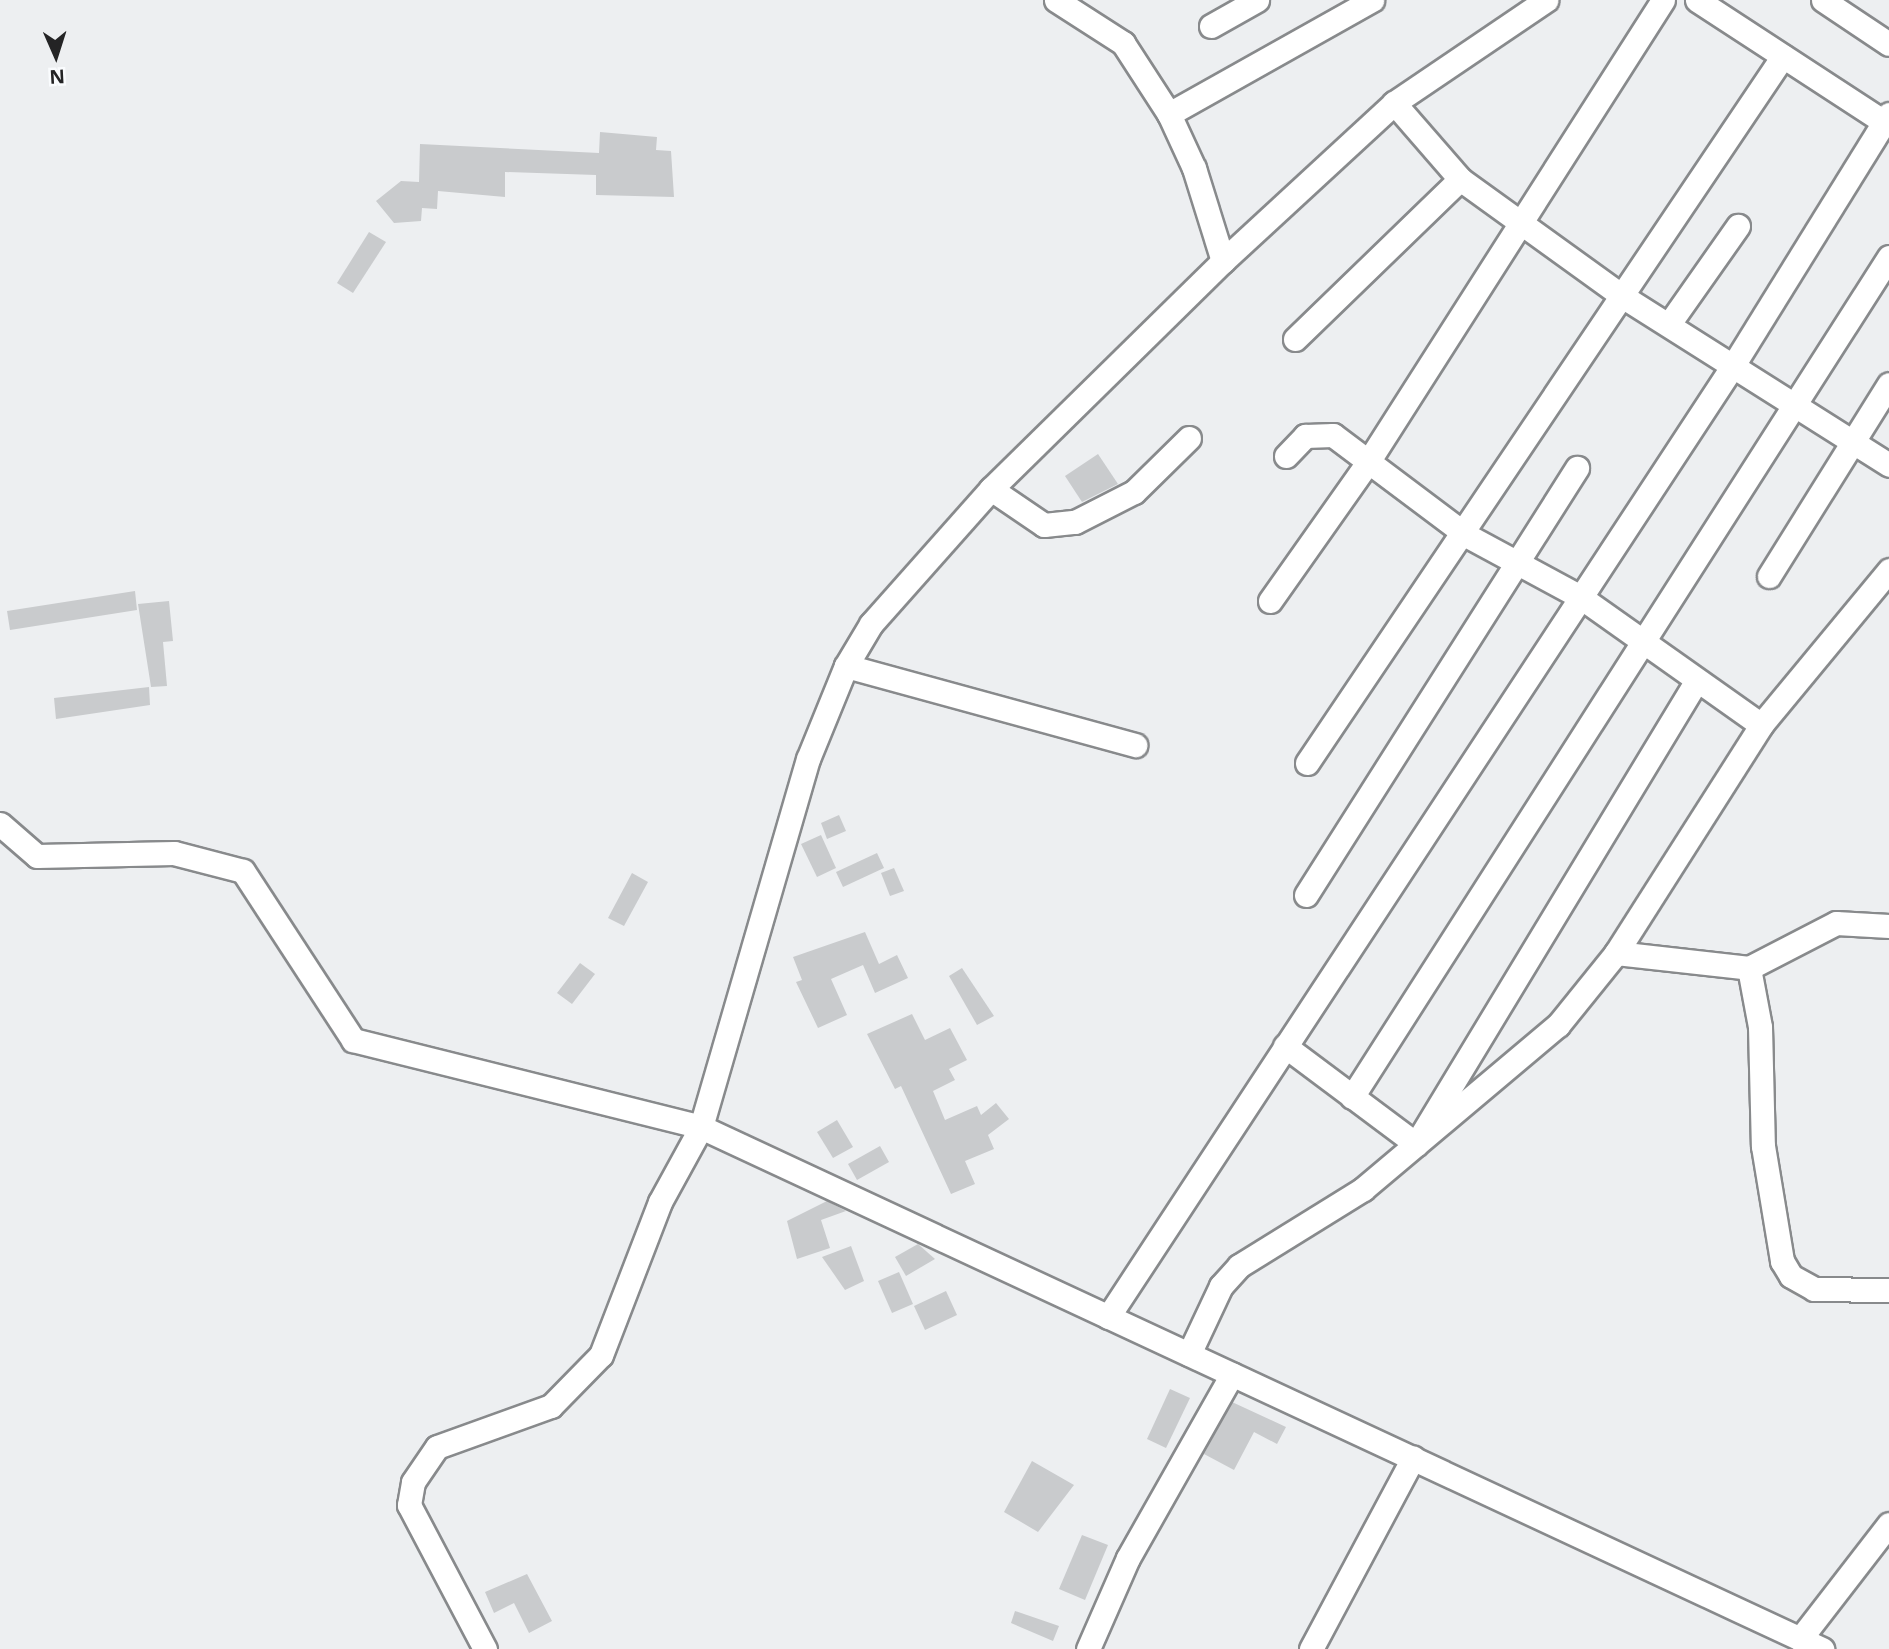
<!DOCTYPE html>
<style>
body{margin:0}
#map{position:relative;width:1889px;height:1649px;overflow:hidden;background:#edeff1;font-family:"Open Sans",sans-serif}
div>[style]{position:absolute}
.building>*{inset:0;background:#c9cbcd}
.roads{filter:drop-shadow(2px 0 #888a8c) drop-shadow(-2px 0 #888a8c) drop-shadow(0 2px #888a8c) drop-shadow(0 -2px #888a8c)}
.street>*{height:23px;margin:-11.5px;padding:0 11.5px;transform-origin:11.5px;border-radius:11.5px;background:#fff}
span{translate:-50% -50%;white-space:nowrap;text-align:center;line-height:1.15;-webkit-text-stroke:5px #fafcfe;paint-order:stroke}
.north{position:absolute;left:21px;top:21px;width:70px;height:70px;-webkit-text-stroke:5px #fafcfe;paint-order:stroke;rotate:177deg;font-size:19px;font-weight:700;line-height:28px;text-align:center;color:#242425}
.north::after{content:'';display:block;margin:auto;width:24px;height:32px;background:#242425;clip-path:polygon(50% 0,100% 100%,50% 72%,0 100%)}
</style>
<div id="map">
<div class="building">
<div style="clip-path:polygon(600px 132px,657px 137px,656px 150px,671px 151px,674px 197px,596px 195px,596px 175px,505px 172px,505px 197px,438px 191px,437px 209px,422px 208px,421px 221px,394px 223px,376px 201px,401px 181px,419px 182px,420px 144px,599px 153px)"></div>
<div style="clip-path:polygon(369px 232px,386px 242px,353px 293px,337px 283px)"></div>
<div style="clip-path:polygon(1098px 454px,1118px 484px,1082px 502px,1065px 476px)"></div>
<div style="clip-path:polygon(135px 591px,137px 610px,10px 630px,7px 611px)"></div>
<div style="clip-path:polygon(169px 601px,173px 641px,163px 642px,167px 686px,151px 687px,138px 604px)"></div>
<div style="clip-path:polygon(149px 687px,150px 705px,56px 719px,54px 698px)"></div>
<div style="clip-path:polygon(839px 815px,846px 831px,827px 839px,821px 823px)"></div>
<div style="clip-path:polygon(821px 835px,836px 868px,817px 877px,801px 844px)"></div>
<div style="clip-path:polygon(877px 853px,884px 868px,843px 887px,836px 872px)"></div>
<div style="clip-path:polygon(894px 868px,904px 891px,890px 896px,881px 873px)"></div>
<div style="clip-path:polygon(632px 873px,648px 882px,624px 926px,608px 918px)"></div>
<div style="clip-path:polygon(865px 932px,879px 964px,897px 955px,908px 978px,875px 993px,863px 965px,831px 979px,847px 1015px,818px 1028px,796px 982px,802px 980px,793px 957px)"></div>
<div style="clip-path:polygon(580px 963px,595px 974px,572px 1004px,557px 993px)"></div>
<div style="clip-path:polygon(962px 968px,994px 1016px,977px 1025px,949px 976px)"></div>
<div style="clip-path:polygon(912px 1014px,925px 1040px,950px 1028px,967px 1060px,949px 1069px,955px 1080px,933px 1091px,945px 1120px,977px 1106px,981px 1115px,996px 1103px,1009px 1119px,988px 1135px,994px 1149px,965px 1161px,975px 1184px,951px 1194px,901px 1086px,895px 1089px,867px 1034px)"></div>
<div style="clip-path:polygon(837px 1120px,853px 1147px,833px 1158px,817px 1132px)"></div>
<div style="clip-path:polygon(880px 1146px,889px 1162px,857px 1180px,848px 1164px)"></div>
<div style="clip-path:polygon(827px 1201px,846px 1211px,821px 1220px,830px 1248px,797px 1259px,787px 1221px)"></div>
<div style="clip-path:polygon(918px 1244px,935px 1259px,906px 1276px,895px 1257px)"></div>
<div style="clip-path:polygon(851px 1246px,864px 1281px,845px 1290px,822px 1257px)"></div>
<div style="clip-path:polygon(899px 1272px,913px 1304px,892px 1313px,878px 1281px)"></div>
<div style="clip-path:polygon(946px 1291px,957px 1315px,925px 1330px,914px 1306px)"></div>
<div style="clip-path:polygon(1170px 1389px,1190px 1398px,1166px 1448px,1147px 1439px)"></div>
<div style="clip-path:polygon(1232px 1402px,1286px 1427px,1277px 1444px,1254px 1432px,1234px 1470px,1204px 1454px)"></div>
<div style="clip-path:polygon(1032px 1461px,1074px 1485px,1038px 1532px,1004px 1512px)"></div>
<div style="clip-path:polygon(1082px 1535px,1108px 1545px,1085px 1600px,1059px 1589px)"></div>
<div style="clip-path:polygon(527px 1574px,552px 1621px,529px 1633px,514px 1603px,494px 1613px,485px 1592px)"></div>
<div style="clip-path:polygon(1015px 1611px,1059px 1626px,1053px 1641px,1011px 1623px)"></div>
</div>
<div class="roads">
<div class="street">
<div style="left:1056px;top:0;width:80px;rotate:32.7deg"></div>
<div style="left:1123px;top:43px;width:85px;rotate:57.1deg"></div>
<div style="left:1169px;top:114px;width:60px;rotate:65.2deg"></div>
<div style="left:1194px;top:168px;width:97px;rotate:72.7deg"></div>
<div style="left:1697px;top:0;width:229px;rotate:33.1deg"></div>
<div style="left:1823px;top:0;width:79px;rotate:33.7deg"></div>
<div style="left:1211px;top:26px;width:53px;rotate:-29.5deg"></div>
<div style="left:1394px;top:103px;width:101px;rotate:49deg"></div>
<div style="left:1460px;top:179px;width:200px;rotate:35.8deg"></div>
<div style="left:1622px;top:296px;width:316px;rotate:32.3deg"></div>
<div style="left:1169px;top:114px;width:233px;rotate:-29.3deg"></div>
<div style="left:1669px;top:324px;width:120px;rotate:-54.9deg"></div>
<div style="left:1295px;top:339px;width:230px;rotate:-44.1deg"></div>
<div style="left:1286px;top:456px;width:28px;rotate:-46deg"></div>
<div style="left:1305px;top:436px;width:28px;rotate:-2deg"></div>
<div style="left:1333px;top:435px;width:166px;rotate:36.9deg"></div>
<div style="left:1466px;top:535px;width:128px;rotate:28.4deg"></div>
<div style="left:1579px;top:596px;width:223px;rotate:35.3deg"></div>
<div style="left:991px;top:489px;width:64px;rotate:34.2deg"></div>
<div style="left:1044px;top:525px;width:31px;rotate:-6deg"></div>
<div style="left:1075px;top:522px;width:66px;rotate:-27deg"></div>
<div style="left:1134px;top:492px;width:77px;rotate:-44.5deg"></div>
<div style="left:1769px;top:576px;width:226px;rotate:-58deg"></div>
<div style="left:1270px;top:601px;width:170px;rotate:-54.8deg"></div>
<div style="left:1368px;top:462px;width:548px;rotate:-57.44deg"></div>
<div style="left:846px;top:666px;width:300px;rotate:15.3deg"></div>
<div style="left:1307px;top:763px;width:852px;rotate:-56.05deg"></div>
<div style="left:0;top:824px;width:49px;rotate:40.9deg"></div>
<div style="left:37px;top:856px;width:137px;rotate:-1.3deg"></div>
<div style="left:174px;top:853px;width:71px;rotate:14.6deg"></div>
<div style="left:243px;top:871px;width:202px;rotate:56.9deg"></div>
<div style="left:353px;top:1040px;width:359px;rotate:14deg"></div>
<div style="left:701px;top:1127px;width:1237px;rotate:24.97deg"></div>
<div style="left:1306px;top:895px;width:506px;rotate:-57.6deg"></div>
<div style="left:1616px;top:953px;width:134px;rotate:6.4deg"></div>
<div style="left:1749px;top:968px;width:98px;rotate:-27.3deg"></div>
<div style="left:1836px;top:923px;width:53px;rotate:3.2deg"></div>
<div style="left:1749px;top:968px;width:60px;rotate:79.4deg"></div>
<div style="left:1760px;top:1027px;width:119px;rotate:88.6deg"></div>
<div style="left:1763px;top:1146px;width:117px;rotate:80.6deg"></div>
<div style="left:1782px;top:1261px;width:17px;rotate:59deg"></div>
<div style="left:1791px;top:1276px;width:26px;rotate:29deg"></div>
<div style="left:1814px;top:1289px;width:75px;rotate:0.8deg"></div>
<div style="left:1285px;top:1046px;width:164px;rotate:36.8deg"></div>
<div style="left:1416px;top:1144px;width:542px;rotate:-58.8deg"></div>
<div style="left:1352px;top:1097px;width:997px;rotate:-57.41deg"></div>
<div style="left:1108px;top:1317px;width:1140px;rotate:-56.7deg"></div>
<div style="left:1734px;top:364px;width:294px;rotate:-58.2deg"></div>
<div style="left:1189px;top:1354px;width:75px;rotate:-64.8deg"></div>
<div style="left:1221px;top:1286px;width:27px;rotate:-48deg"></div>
<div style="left:1239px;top:1266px;width:146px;rotate:-31.8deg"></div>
<div style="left:1363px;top:1189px;width:255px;rotate:-40.1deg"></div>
<div style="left:1558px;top:1025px;width:92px;rotate:-51.1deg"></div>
<div style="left:1616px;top:953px;width:270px;rotate:-57.5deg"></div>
<div style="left:1761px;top:725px;width:201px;rotate:-50.4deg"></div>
<div style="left:1800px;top:1639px;width:145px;rotate:-52.3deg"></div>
<div style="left:485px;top:1649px;width:163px;rotate:-117.8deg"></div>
<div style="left:409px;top:1505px;width:23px;rotate:-80deg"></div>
<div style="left:413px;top:1482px;width:42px;rotate:-55.6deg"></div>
<div style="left:437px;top:1447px;width:121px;rotate:-19.8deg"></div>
<div style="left:551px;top:1406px;width:71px;rotate:-45.6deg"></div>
<div style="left:601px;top:1355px;width:164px;rotate:-68.9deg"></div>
<div style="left:660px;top:1202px;width:85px;rotate:-61.3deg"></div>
<div style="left:701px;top:1127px;width:383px;rotate:-73.8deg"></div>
<div style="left:808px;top:759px;width:100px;rotate:-67.8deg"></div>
<div style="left:846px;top:666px;width:49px;rotate:-59.2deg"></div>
<div style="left:871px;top:624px;width:181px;rotate:-48.4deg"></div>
<div style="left:991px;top:489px;width:325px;rotate:-44.5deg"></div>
<div style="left:1223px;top:261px;width:233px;rotate:-42.7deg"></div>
<div style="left:1394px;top:103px;width:184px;rotate:-34.1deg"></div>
<div style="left:1088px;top:1649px;width:99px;rotate:-66.3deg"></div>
<div style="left:1128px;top:1558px;width:211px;rotate:-60.5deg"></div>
<div style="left:1311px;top:1649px;width:217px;rotate:-61.9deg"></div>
</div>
</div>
<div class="north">N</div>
</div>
